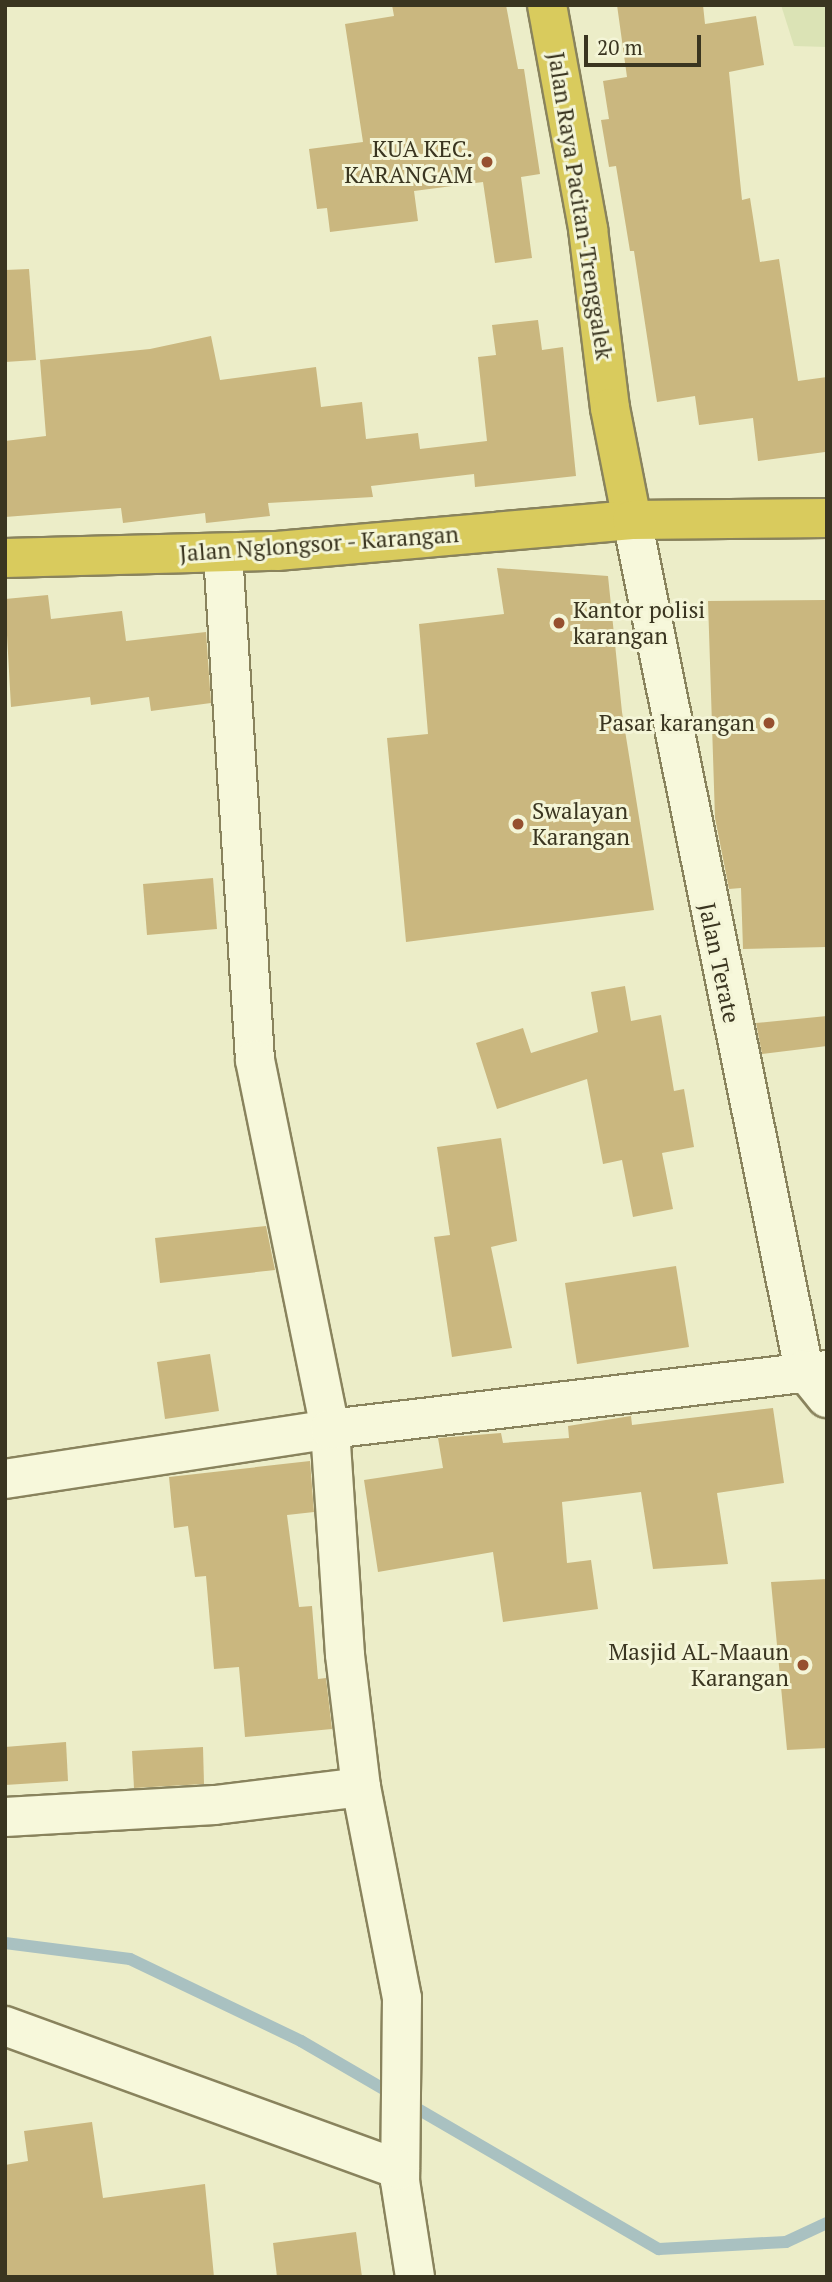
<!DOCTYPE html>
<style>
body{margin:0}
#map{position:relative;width:832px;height:2282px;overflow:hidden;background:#ecedc8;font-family:"PT Serif",serif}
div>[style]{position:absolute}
.farmland>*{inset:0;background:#dbe3b5}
.stream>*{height:12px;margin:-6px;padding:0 6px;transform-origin:6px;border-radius:6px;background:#a9c1c1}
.building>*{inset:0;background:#cab77f}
.roads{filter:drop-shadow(2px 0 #89835d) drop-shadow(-2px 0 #89835d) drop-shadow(0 2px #89835d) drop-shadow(0 -2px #89835d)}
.minor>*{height:38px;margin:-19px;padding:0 19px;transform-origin:19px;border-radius:19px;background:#f7f8db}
.highway>*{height:38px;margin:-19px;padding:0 19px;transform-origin:19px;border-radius:19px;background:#d9cb5d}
.dots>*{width:19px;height:19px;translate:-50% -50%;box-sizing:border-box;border:4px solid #f4f5d7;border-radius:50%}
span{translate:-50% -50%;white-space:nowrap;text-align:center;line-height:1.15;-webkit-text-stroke:6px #f4f5d7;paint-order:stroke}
.poi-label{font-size:23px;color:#3a3520}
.right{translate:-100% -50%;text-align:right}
.left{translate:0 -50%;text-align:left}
.street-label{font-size:23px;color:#3a3520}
.frame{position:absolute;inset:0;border:7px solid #3a3520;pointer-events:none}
.scale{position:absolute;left:584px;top:35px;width:117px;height:32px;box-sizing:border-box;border:4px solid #3a3520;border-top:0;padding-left:9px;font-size:21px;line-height:24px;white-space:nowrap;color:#3a3520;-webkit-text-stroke:5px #f4f5d7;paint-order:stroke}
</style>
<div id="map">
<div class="farmland">
<div style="clip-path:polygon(781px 5px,827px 5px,827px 47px,794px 46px)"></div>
</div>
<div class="stream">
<div style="left:5px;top:1943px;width:126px;rotate:7.3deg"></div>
<div style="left:130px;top:1959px;width:190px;rotate:25.6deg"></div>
<div style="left:301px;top:2041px;width:414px;rotate:30.2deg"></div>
<div style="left:659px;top:2249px;width:127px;rotate:-3.2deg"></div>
<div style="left:786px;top:2242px;width:45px;rotate:-24.9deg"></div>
</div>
<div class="building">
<div style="clip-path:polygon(392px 5px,506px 5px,518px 69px,524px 69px,540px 174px,521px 177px,532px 258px,495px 263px,483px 182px,414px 191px,418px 221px,330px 232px,327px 208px,317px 209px,309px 149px,363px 142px,345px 24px,394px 16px)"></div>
<div style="clip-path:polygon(617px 5px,703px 5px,705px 24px,756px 16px,764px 65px,729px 72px,742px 200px,750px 198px,760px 262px,779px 259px,798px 381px,827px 377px,825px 452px,758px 461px,753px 418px,699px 425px,695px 396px,657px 402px,634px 251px,630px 251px,616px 166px,609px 167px,601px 120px,609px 119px,603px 81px,627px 77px)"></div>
<div style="clip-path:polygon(29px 269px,36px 360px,5px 362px,5px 270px)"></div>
<div style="clip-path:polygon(538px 320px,542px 350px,563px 347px,576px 476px,475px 487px,474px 474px,371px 486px,373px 497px,268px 503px,270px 516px,206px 523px,205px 513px,123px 523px,121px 508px,5px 517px,5px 441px,46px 436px,40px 360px,150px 349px,211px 336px,220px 380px,316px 367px,321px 407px,362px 402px,366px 439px,418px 433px,420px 449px,487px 441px,478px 357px,496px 355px,492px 325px)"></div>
<div style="clip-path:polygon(497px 568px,608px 576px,622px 712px,654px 910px,406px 942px,387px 738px,428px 734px,419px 624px,504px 614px)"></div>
<div style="clip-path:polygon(48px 595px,51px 619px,122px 611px,126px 641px,206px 632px,211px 703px,151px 711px,149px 697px,91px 705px,90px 697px,11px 707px,5px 599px)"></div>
<div style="clip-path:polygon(827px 600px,827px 947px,743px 949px,741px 888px,729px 889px,715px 818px,708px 601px)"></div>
<div style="clip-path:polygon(213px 878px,217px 929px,147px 935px,143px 884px)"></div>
<div style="clip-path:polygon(625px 986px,631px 1021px,661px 1015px,674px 1091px,684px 1089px,694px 1147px,662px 1153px,673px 1209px,633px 1217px,622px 1160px,603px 1164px,587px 1079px,497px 1109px,476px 1043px,523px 1028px,531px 1053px,598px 1032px,591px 992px)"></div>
<div style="clip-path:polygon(827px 1016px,827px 1046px,762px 1054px,756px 1023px)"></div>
<div style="clip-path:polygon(501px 1138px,517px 1241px,491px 1247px,512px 1348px,452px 1357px,434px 1237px,450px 1235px,437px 1147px)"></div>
<div style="clip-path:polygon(266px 1226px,275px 1270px,160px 1283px,155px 1238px)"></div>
<div style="clip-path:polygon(676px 1266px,689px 1347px,577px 1364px,565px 1283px)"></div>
<div style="clip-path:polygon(210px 1354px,219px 1411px,165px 1419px,157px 1362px)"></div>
<div style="clip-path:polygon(773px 1408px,784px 1483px,717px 1493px,728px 1564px,653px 1569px,641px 1492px,562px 1502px,567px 1563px,591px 1560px,598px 1609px,503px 1622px,493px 1552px,378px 1572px,364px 1480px,443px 1468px,438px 1438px,501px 1433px,503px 1443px,569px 1438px,568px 1426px,631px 1416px,632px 1425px)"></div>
<div style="clip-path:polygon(310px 1461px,314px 1512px,287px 1515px,299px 1607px,312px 1606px,318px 1679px,326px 1678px,332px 1729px,245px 1737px,239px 1667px,214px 1669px,206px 1576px,195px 1577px,188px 1526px,174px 1528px,169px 1477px)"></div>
<div style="clip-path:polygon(827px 1579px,827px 1748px,787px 1750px,771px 1582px)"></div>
<div style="clip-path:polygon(66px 1742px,68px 1781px,5px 1785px,5px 1747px)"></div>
<div style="clip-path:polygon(203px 1747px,204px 1784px,134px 1788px,132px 1751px)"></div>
<div style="clip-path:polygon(92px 2122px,103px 2198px,205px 2184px,214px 2277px,5px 2277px,5px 2165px,28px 2161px,24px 2131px)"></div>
<div style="clip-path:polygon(356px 2232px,362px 2277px,277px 2277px,273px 2243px)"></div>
</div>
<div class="roads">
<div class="minor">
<div style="left:632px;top:520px;width:867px;rotate:78.56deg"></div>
<div style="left:804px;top:1370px;width:36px;rotate:51deg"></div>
<div style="left:223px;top:553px;width:508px;rotate:86.39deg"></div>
<div style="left:255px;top:1060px;width:377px;rotate:78.5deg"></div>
<div style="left:330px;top:1429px;width:226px;rotate:86.2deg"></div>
<div style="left:345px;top:1655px;width:133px;rotate:83.1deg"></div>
<div style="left:361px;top:1787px;width:215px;rotate:79deg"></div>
<div style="left:402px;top:1998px;width:183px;rotate:90.6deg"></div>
<div style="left:400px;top:2181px;width:97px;rotate:81.1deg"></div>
<div style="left:5px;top:1479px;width:329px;rotate:-8.7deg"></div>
<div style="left:330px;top:1429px;width:500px;rotate:-6.77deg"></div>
<div style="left:5px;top:1817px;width:210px;rotate:-3.3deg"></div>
<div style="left:215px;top:1805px;width:147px;rotate:-7deg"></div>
<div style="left:5px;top:2026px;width:420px;rotate:20deg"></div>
</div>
<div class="highway">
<div style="left:547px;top:5px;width:228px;rotate:79.6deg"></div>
<div style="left:588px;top:229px;width:180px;rotate:83deg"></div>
<div style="left:610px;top:408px;width:114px;rotate:78.9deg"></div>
<div style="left:5px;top:558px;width:272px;rotate:-1.5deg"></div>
<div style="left:277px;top:551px;width:356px;rotate:-5deg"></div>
<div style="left:632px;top:520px;width:195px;rotate:-0.6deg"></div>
</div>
</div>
<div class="dots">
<div style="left:487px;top:162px;background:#96502f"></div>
<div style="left:559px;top:623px;background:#96502f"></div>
<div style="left:769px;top:723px;background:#96502f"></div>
<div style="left:518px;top:824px;background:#96502f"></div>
<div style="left:803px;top:1665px;background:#96502f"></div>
</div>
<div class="poi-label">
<span class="right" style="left:473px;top:162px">KUA KEC.<br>KARANGAM</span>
<span class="left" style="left:573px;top:623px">Kantor polisi<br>karangan</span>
<span class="right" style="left:755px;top:723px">Pasar karangan</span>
<span class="left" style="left:532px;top:824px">Swalayan<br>Karangan</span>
<span class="right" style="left:789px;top:1665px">Masjid AL-Maaun<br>Karangan</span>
</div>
<div class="street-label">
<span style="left:580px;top:206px;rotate:81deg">Jalan Raya Pacitan-Trenggalek</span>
<span style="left:319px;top:544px;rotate:-4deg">Jalan Nglongsor - Karangan</span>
<span style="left:719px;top:963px;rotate:78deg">Jalan Terate</span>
</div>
<div class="frame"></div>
<div class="scale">20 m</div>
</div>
